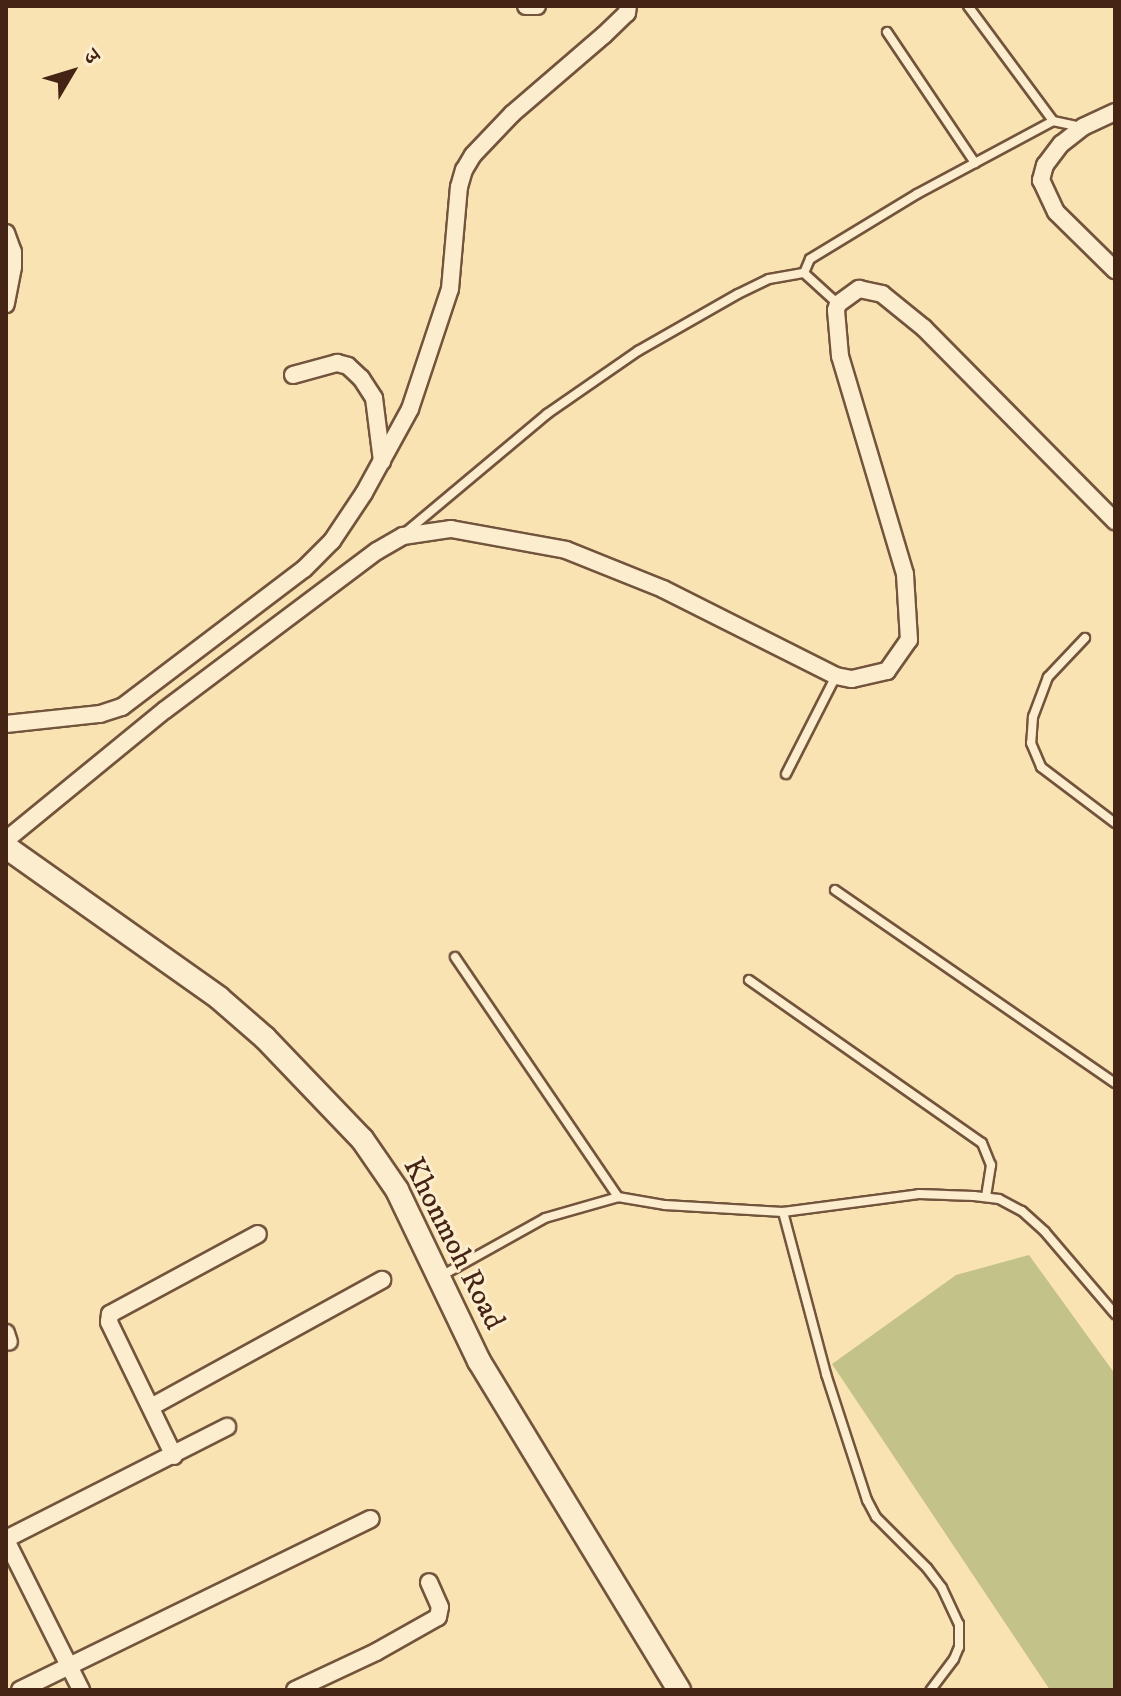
<!DOCTYPE html>
<meta charset="utf-8">
<style>
body{margin:0}
#map{position:relative;width:1121px;height:1696px;overflow:hidden;background:#fae3b3;font-family:"IM FELL DW Pica","Noto Serif Devanagari",serif}
div>[style]{position:absolute}
.green>*{inset:0;background:#c3c289}
.roads{filter:drop-shadow(2px 0 #73543c) drop-shadow(-2px 0 #73543c) drop-shadow(0 2px #73543c) drop-shadow(0 -2px #73543c)}
.service>*{height:8px;margin:-4px;padding:0 4px;transform-origin:4px;border-radius:4px;background:#fcedce}
.minor>*{height:16px;margin:-8px;padding:0 8px;transform-origin:8px;border-radius:8px;background:#fcedce}
.secondary>*{height:22px;margin:-11px;padding:0 11px;transform-origin:11px;border-radius:11px;background:#fcedce}
span{translate:-50% -50%;white-space:nowrap;text-align:center;line-height:1.15;-webkit-text-stroke:6px #fcedce;paint-order:stroke}
.street-label{font-size:30px;color:#462415}
.frame{position:absolute;inset:0;border:8px solid #462415;pointer-events:none}
.north{position:absolute;left:32px;top:32px;width:80px;height:80px;-webkit-text-stroke:6px #fcedce;paint-order:stroke;rotate:52deg;font-size:22px;font-weight:700;line-height:32px;text-align:center;color:#462415}
.north::after{content:'';display:block;margin:auto;width:28px;height:36px;background:#462415;clip-path:polygon(50% 0,100% 100%,50% 72%,0 100%)}
</style>
<div id="map">
<div class="green">
<div style="clip-path:polygon(1029px 1255px,1115px 1374px,1115px 1690px,1050px 1690px,832px 1364px,956px 1275px)"></div>
</div>
<div class="roads">
<div class="service">
<div style="left:968px;top:6px;width:143px;rotate:53.5deg"></div>
<div style="left:887px;top:32px;width:158px;rotate:56.1deg"></div>
<div style="left:838px;top:304px;width:46px;rotate:-137.6deg"></div>
<div style="left:804px;top:273px;width:15px;rotate:-67deg"></div>
<div style="left:810px;top:259px;width:125px;rotate:-31.3deg"></div>
<div style="left:917px;top:194px;width:154px;rotate:-28.2deg"></div>
<div style="left:1053px;top:121px;width:30px;rotate:12deg"></div>
<div style="left:406px;top:532px;width:184px;rotate:-39.9deg"></div>
<div style="left:547px;top:414px;width:111px;rotate:-34.7deg"></div>
<div style="left:638px;top:351px;width:115px;rotate:-29.7deg"></div>
<div style="left:738px;top:294px;width:34px;rotate:-26deg"></div>
<div style="left:769px;top:279px;width:36px;rotate:-10deg"></div>
<div style="left:1085px;top:638px;width:54px;rotate:133.5deg"></div>
<div style="left:1048px;top:677px;width:43px;rotate:110.6deg"></div>
<div style="left:1033px;top:717px;width:26px;rotate:94deg"></div>
<div style="left:1031px;top:743px;width:26px;rotate:67deg"></div>
<div style="left:1041px;top:767px;width:93px;rotate:37.1deg"></div>
<div style="left:786px;top:774px;width:110px;rotate:-63deg"></div>
<div style="left:835px;top:890px;width:340px;rotate:34.6deg"></div>
<div style="left:455px;top:957px;width:290px;rotate:55.8deg"></div>
<div style="left:749px;top:980px;width:284px;rotate:35deg"></div>
<div style="left:982px;top:1143px;width:24px;rotate:68deg"></div>
<div style="left:991px;top:1165px;width:32px;rotate:99deg"></div>
<div style="left:783px;top:1212px;width:168px;rotate:75.1deg"></div>
<div style="left:826px;top:1374px;width:133px;rotate:72deg"></div>
<div style="left:867px;top:1500px;width:19px;rotate:62deg"></div>
<div style="left:876px;top:1517px;width:72px;rotate:45deg"></div>
<div style="left:927px;top:1568px;width:25px;rotate:53deg"></div>
<div style="left:942px;top:1588px;width:40px;rotate:65deg"></div>
<div style="left:959px;top:1624px;width:23px;rotate:90deg"></div>
<div style="left:959px;top:1647px;width:13px;rotate:113deg"></div>
<div style="left:954px;top:1659px;width:39px;rotate:127deg"></div>
<div style="left:441px;top:1276px;width:119px;rotate:-29.1deg"></div>
<div style="left:545px;top:1218px;width:76px;rotate:-16deg"></div>
<div style="left:618px;top:1197px;width:48px;rotate:9.7deg"></div>
<div style="left:665px;top:1205px;width:118px;rotate:3.4deg"></div>
<div style="left:783px;top:1212px;width:137px;rotate:-7.5deg"></div>
<div style="left:919px;top:1194px;width:55px;rotate:2.1deg"></div>
<div style="left:974px;top:1196px;width:25px;rotate:7deg"></div>
<div style="left:999px;top:1199px;width:26px;rotate:28deg"></div>
<div style="left:1022px;top:1211px;width:31px;rotate:42deg"></div>
<div style="left:1045px;top:1232px;width:108px;rotate:49.5deg"></div>
</div>
<div class="minor">
<div style="left:526px;top:6px;width:11px"></div>
<div style="left:1115px;top:112px;width:35px;rotate:155deg"></div>
<div style="left:1083px;top:127px;width:28px;rotate:142deg"></div>
<div style="left:1061px;top:144px;width:26px;rotate:127deg"></div>
<div style="left:1045px;top:165px;width:16px;rotate:105deg"></div>
<div style="left:1041px;top:180px;width:35px;rotate:65deg"></div>
<div style="left:1056px;top:212px;width:83px;rotate:44.5deg"></div>
<div style="left:6px;top:233px;width:20px;rotate:70deg"></div>
<div style="left:13px;top:252px;width:15px;rotate:90deg"></div>
<div style="left:13px;top:267px;width:38px;rotate:101deg"></div>
<div style="left:293px;top:375px;width:46px;rotate:-15.3deg"></div>
<div style="left:337px;top:363px;width:11px;rotate:15deg"></div>
<div style="left:348px;top:366px;width:18px;rotate:43deg"></div>
<div style="left:361px;top:378px;width:24px;rotate:57deg"></div>
<div style="left:374px;top:398px;width:64px;rotate:82.8deg"></div>
<div style="left:6px;top:724px;width:95px;rotate:-6.1deg"></div>
<div style="left:100px;top:714px;width:23px;rotate:-18deg"></div>
<div style="left:122px;top:707px;width:228px;rotate:-37.2deg"></div>
<div style="left:304px;top:569px;width:40px;rotate:-45deg"></div>
<div style="left:332px;top:541px;width:58px;rotate:-56.3deg"></div>
<div style="left:364px;top:493px;width:96px;rotate:-61.3deg"></div>
<div style="left:410px;top:409px;width:126px;rotate:-71.6deg"></div>
<div style="left:450px;top:289px;width:102px;rotate:-85deg"></div>
<div style="left:459px;top:187px;width:18px;rotate:-74deg"></div>
<div style="left:464px;top:170px;width:17px;rotate:-59deg"></div>
<div style="left:473px;top:155px;width:57px;rotate:-46.4deg"></div>
<div style="left:512px;top:114px;width:121px;rotate:-40.7deg"></div>
<div style="left:604px;top:35px;width:32px;rotate:-44deg"></div>
<div style="left:627px;top:13px;width:7px;rotate:-82deg"></div>
<div style="left:6px;top:840px;width:205px;rotate:-39.3deg"></div>
<div style="left:165px;top:710px;width:265px;rotate:-36.9deg"></div>
<div style="left:377px;top:551px;width:30px;rotate:-30deg"></div>
<div style="left:403px;top:536px;width:49px;rotate:-8.3deg"></div>
<div style="left:451px;top:529px;width:117px;rotate:10.3deg"></div>
<div style="left:566px;top:550px;width:105px;rotate:21.9deg"></div>
<div style="left:663px;top:589px;width:194px;rotate:26.7deg"></div>
<div style="left:836px;top:676px;width:16px;rotate:11deg"></div>
<div style="left:852px;top:679px;width:36px;rotate:-13deg"></div>
<div style="left:887px;top:671px;width:38px;rotate:-55deg"></div>
<div style="left:909px;top:640px;width:66px;rotate:-93.5deg"></div>
<div style="left:905px;top:574px;width:227px;rotate:-106.6deg"></div>
<div style="left:840px;top:356px;width:46px;rotate:-95deg"></div>
<div style="left:836px;top:310px;width:6px;rotate:-72deg"></div>
<div style="left:838px;top:304px;width:26px;rotate:-36deg"></div>
<div style="left:859px;top:289px;width:24px;rotate:12deg"></div>
<div style="left:882px;top:294px;width:54px;rotate:39deg"></div>
<div style="left:924px;top:328px;width:272px;rotate:45.3deg"></div>
<div style="left:6px;top:1333px;width:9px;rotate:72deg"></div>
<div style="left:151px;top:1407px;width:264px;rotate:-28.8deg"></div>
<div style="left:174px;top:1456px;width:149px;rotate:-115.9deg"></div>
<div style="left:109px;top:1322px;width:8px;rotate:-83deg"></div>
<div style="left:110px;top:1314px;width:168px;rotate:-28.4deg"></div>
<div style="left:6px;top:1539px;width:248px;rotate:-26.9deg"></div>
<div style="left:6px;top:1540px;width:168px;rotate:63.4deg"></div>
<div style="left:20px;top:1690px;width:390px;rotate:-26deg"></div>
<div style="left:295px;top:1690px;width:89px;rotate:-25.1deg"></div>
<div style="left:376px;top:1652px;width:71px;rotate:-29.4deg"></div>
<div style="left:438px;top:1617px;width:10px;rotate:-79deg"></div>
<div style="left:440px;top:1607px;width:27px;rotate:-114deg"></div>
</div>
<div class="secondary">
<div style="left:6px;top:847px;width:261px;rotate:35.3deg"></div>
<div style="left:219px;top:998px;width:61px;rotate:41deg"></div>
<div style="left:265px;top:1038px;width:140px;rotate:46.2deg"></div>
<div style="left:362px;top:1139px;width:62px;rotate:55.5deg"></div>
<div style="left:397px;top:1190px;width:190px;rotate:64.4deg"></div>
<div style="left:479px;top:1361px;width:385px;rotate:58.7deg"></div>
</div>
</div>
<div class="street-label">
<span style="left:453px;top:1244px;rotate:63deg">Khonmoh Road</span>
</div>
<div class="frame"></div>
<div class="north">उ</div>
</div>
